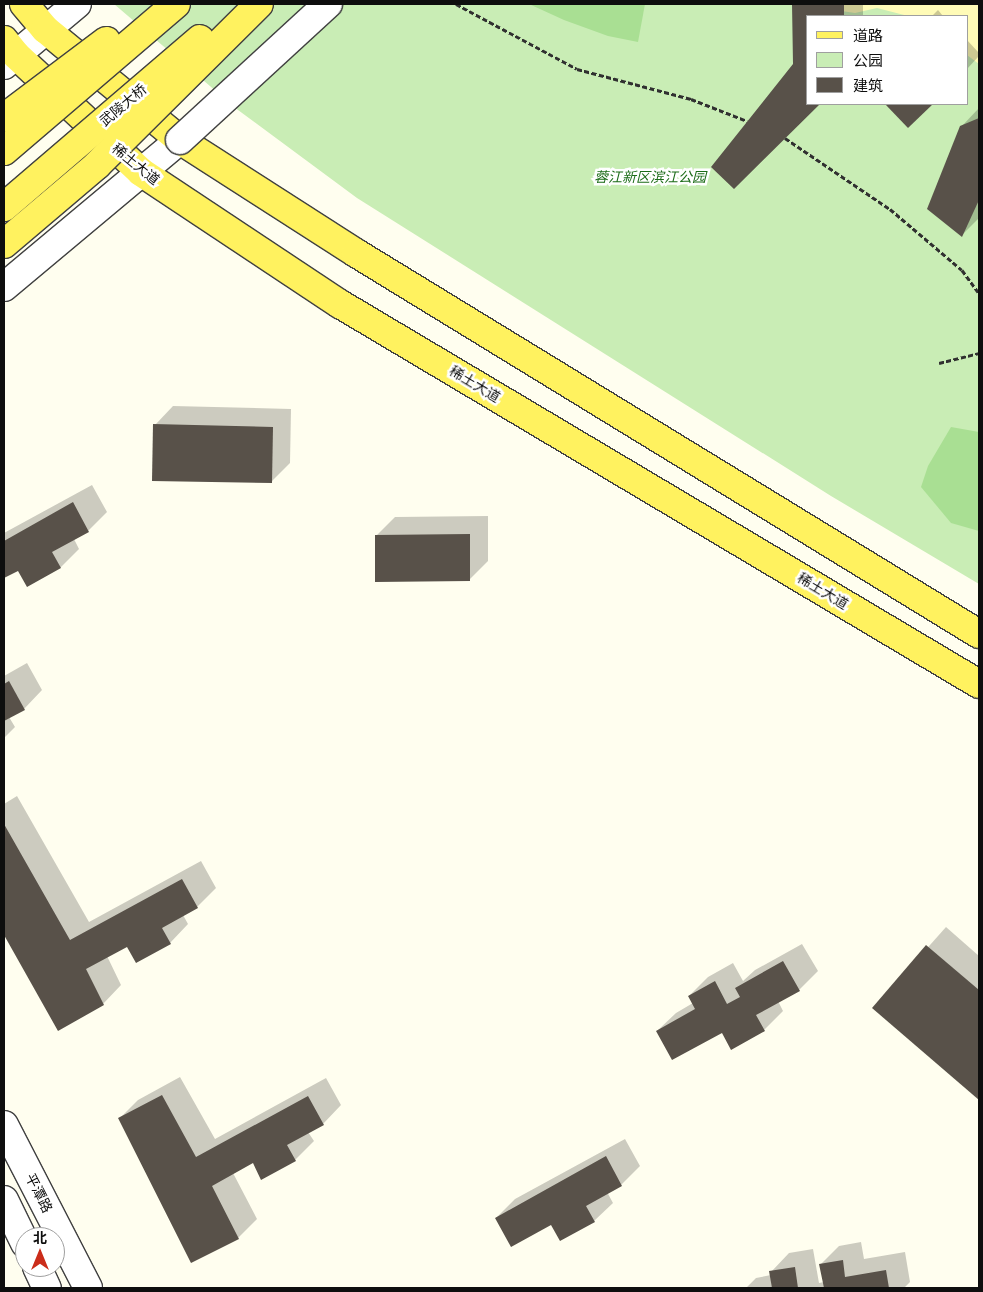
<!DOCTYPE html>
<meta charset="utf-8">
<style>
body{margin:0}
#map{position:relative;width:983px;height:1292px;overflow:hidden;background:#fffeef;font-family:"Roboto Serif","Noto Sans SC",serif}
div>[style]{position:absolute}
.green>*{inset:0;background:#c9edb5}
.forest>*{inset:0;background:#a9df93}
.sand>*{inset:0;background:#fffbb7}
.shadow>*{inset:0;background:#0003}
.building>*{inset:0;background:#585149}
.path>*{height:3px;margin-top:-1.5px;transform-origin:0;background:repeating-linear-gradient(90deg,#303030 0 5px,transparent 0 7.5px)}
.roads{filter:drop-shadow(1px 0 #414141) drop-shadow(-1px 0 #414141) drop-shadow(0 1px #414141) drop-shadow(0 -1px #414141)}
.minor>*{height:28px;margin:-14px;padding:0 14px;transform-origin:14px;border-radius:14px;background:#fff}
.major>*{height:28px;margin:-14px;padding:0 14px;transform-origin:14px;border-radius:14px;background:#fff25f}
.bridges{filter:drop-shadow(1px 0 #414141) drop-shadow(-1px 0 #414141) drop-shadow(0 1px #414141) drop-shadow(0 -1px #414141)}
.minor-bridge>*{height:28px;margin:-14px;padding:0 14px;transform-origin:14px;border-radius:14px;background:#fff}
.major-bridge>*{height:28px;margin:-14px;padding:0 14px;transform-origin:14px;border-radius:14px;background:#fff25f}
span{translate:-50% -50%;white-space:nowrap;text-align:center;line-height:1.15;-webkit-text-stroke:5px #fff;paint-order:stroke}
.street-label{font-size:14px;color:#0e0e0e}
.park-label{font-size:14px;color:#1c6c18;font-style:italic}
.frame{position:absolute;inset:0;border:5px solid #0e0e0e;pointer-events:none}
.legend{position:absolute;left:806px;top:15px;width:162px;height:90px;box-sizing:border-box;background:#fff;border:1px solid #9f9f9f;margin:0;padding:6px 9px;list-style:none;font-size:15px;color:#0e0e0e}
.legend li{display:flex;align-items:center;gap:10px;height:25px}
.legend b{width:25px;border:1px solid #9f9f9f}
.north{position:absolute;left:15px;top:1227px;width:50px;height:50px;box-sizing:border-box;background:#fff;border:1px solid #9f9f9f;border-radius:50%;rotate:0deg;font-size:14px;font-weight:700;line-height:20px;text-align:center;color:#0e0e0e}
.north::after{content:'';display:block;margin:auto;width:18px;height:22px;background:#cb2d1a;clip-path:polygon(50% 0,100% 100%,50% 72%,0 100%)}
</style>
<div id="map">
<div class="green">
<div style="clip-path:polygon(evenodd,114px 4px,979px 4px,979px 584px,831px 496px,357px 198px,238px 110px,114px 4px,807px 16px,967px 16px,967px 104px,807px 104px,807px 16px)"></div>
</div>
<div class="forest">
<div style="clip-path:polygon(529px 4px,645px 4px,638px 42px,608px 36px,564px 20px)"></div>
<div style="clip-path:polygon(951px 427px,979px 432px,979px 531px,951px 523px,921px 487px,928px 466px)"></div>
</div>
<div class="sand">
<div style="clip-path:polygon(795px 4px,979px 4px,979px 64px,967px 55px,967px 16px,908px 16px,877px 8px,855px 13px)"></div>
</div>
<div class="shadow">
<div style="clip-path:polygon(794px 4px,863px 4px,863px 16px,807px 16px,807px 104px,818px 104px,734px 187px,794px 65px)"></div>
<div style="clip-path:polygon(938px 10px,943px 16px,932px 16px)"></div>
<div style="clip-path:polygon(967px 40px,979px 53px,979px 56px,967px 69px)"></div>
<div style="clip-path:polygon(979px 108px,979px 218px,962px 235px,961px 127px)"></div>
<div style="clip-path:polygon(173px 406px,291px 409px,290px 463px,271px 482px,155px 425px)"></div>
<div style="clip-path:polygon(92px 485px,107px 512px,88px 531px,74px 539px,79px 549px,61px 567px,27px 585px,18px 569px,4px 577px,4px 533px)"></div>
<div style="clip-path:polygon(488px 516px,488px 561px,469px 580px,376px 536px,395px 517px)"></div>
<div style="clip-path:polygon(27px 663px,42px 690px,24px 709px,9px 717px,15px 727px,4px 738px,4px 676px)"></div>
<div style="clip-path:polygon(17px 796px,89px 922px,201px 861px,216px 888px,197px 907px,183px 915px,188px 924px,170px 943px,127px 945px,107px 956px,121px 985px,103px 1004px,59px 1029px,4px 932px,4px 804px)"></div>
<div style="clip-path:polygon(946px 927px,979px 956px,979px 1099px,874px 1008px)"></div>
<div style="clip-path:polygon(802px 944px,818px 971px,799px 990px,778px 1001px,783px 1011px,764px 1030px,731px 1048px,722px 1032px,657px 1031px,676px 1013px,693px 1003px,689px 996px,708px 977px,733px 963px,743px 981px,755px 970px)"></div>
<div style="clip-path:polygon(180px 1077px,215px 1139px,326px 1078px,341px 1105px,323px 1124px,308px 1132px,314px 1141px,295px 1160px,253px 1162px,233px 1173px,257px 1219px,238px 1238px,119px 1119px,138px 1100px)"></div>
<div style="clip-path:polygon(625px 1139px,640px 1166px,621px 1185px,607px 1192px,613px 1203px,594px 1221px,552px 1223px,496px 1218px,515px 1199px)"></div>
<div style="clip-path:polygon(861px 1242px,864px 1259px,905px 1252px,910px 1282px,904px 1288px,746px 1288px,756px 1278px,771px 1275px,771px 1272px,789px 1253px,813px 1249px,819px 1283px,824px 1282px,821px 1264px,839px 1246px)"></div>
</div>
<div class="building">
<div style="clip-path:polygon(792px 4px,844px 4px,844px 16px,807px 16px,807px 104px,820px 104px,734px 189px,711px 167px,793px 64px)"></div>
<div style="clip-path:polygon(885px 104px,933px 104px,908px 128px)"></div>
<div style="clip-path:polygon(979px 118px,979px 200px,962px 237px,927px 209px,960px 126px)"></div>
<div style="clip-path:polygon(153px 424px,273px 427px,272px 483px,152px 481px)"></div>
<div style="clip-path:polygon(73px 502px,89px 532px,52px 552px,61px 568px,27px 587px,18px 571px,4px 578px,4px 541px)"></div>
<div style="clip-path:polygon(470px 534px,470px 581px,375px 582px,375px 535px)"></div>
<div style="clip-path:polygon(9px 681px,25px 710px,4px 721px,4px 684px)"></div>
<div style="clip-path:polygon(4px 824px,70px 940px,182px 879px,198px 908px,162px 928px,171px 944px,136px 963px,127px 947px,86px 969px,104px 1005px,58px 1031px,4px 935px)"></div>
<div style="clip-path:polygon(926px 945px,979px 990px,979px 1100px,872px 1008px)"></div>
<div style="clip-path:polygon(783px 961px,800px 991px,756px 1015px,765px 1031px,731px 1050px,722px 1033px,672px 1060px,656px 1031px,695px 1009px,688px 996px,715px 981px,727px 1004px,740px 997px,735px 988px)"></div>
<div style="clip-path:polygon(162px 1095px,196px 1157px,308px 1096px,324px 1125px,287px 1145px,296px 1161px,261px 1180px,253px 1163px,212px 1186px,239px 1239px,191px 1263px,118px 1118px)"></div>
<div style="clip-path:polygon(606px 1156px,622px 1186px,586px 1206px,595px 1222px,560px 1241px,551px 1225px,511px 1247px,495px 1218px)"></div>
<div style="clip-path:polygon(843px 1260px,845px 1277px,886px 1270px,889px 1288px,824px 1288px,819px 1264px)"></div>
<div style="clip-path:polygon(795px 1267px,798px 1288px,772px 1288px,769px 1271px)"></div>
</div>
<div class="path">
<div style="left:456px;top:4px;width:137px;rotate:28.2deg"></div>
<div style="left:577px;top:69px;width:118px;rotate:14.7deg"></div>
<div style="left:691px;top:99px;width:60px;rotate:21.4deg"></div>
<div style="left:785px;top:138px;width:127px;rotate:34.1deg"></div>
<div style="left:890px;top:209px;width:94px;rotate:40.3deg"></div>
<div style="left:962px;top:270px;width:29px;rotate:54deg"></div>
<div style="left:939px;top:363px;width:41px;rotate:-14deg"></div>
</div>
<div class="roads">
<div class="minor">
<div style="left:4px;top:65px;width:95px;rotate:-39.9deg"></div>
<div style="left:4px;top:287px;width:229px;rotate:-39.9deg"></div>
<div style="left:4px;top:1125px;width:183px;rotate:62.7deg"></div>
<div style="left:4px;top:1200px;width:48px;rotate:64deg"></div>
<div style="left:37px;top:1267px;width:23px;rotate:65deg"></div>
</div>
<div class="major">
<div style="left:24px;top:4px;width:33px;rotate:50deg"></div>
<div style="left:45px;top:29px;width:175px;rotate:39.4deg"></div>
<div style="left:180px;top:140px;width:209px;rotate:32.7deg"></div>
<div style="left:356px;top:253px;width:730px;rotate:31.45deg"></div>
<div style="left:4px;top:40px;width:19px;rotate:51deg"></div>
<div style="left:16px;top:55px;width:171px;rotate:43.1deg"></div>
<div style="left:141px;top:172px;width:239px;rotate:33.6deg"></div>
<div style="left:340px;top:304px;width:743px;rotate:30.74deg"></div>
</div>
</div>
<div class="bridges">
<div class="minor-bridge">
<div style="left:180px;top:140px;width:201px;rotate:-42.6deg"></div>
</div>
<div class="major-bridge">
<div style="left:4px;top:118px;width:128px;rotate:-37deg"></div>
<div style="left:4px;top:151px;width:226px;rotate:-40.5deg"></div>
<div style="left:4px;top:207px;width:258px;rotate:-40.6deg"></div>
<div style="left:4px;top:244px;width:122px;rotate:-40.3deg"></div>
<div style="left:97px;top:165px;width:228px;rotate:-44.8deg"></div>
</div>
</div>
<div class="street-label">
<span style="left:123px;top:105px;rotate:-40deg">武陵大桥</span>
<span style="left:136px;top:164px;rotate:39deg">稀土大道</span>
<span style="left:475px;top:384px;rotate:31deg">稀土大道</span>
<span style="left:823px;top:591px;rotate:31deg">稀土大道</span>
<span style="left:39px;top:1193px;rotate:63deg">平潭路</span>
</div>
<div class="park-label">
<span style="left:650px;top:177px">蓉江新区滨江公园</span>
</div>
<div class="frame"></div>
<ul class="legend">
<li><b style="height:6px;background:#fff25f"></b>道路</li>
<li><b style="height:14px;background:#c9edb5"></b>公园</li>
<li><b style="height:14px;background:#585149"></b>建筑</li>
</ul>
<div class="north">北</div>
</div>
